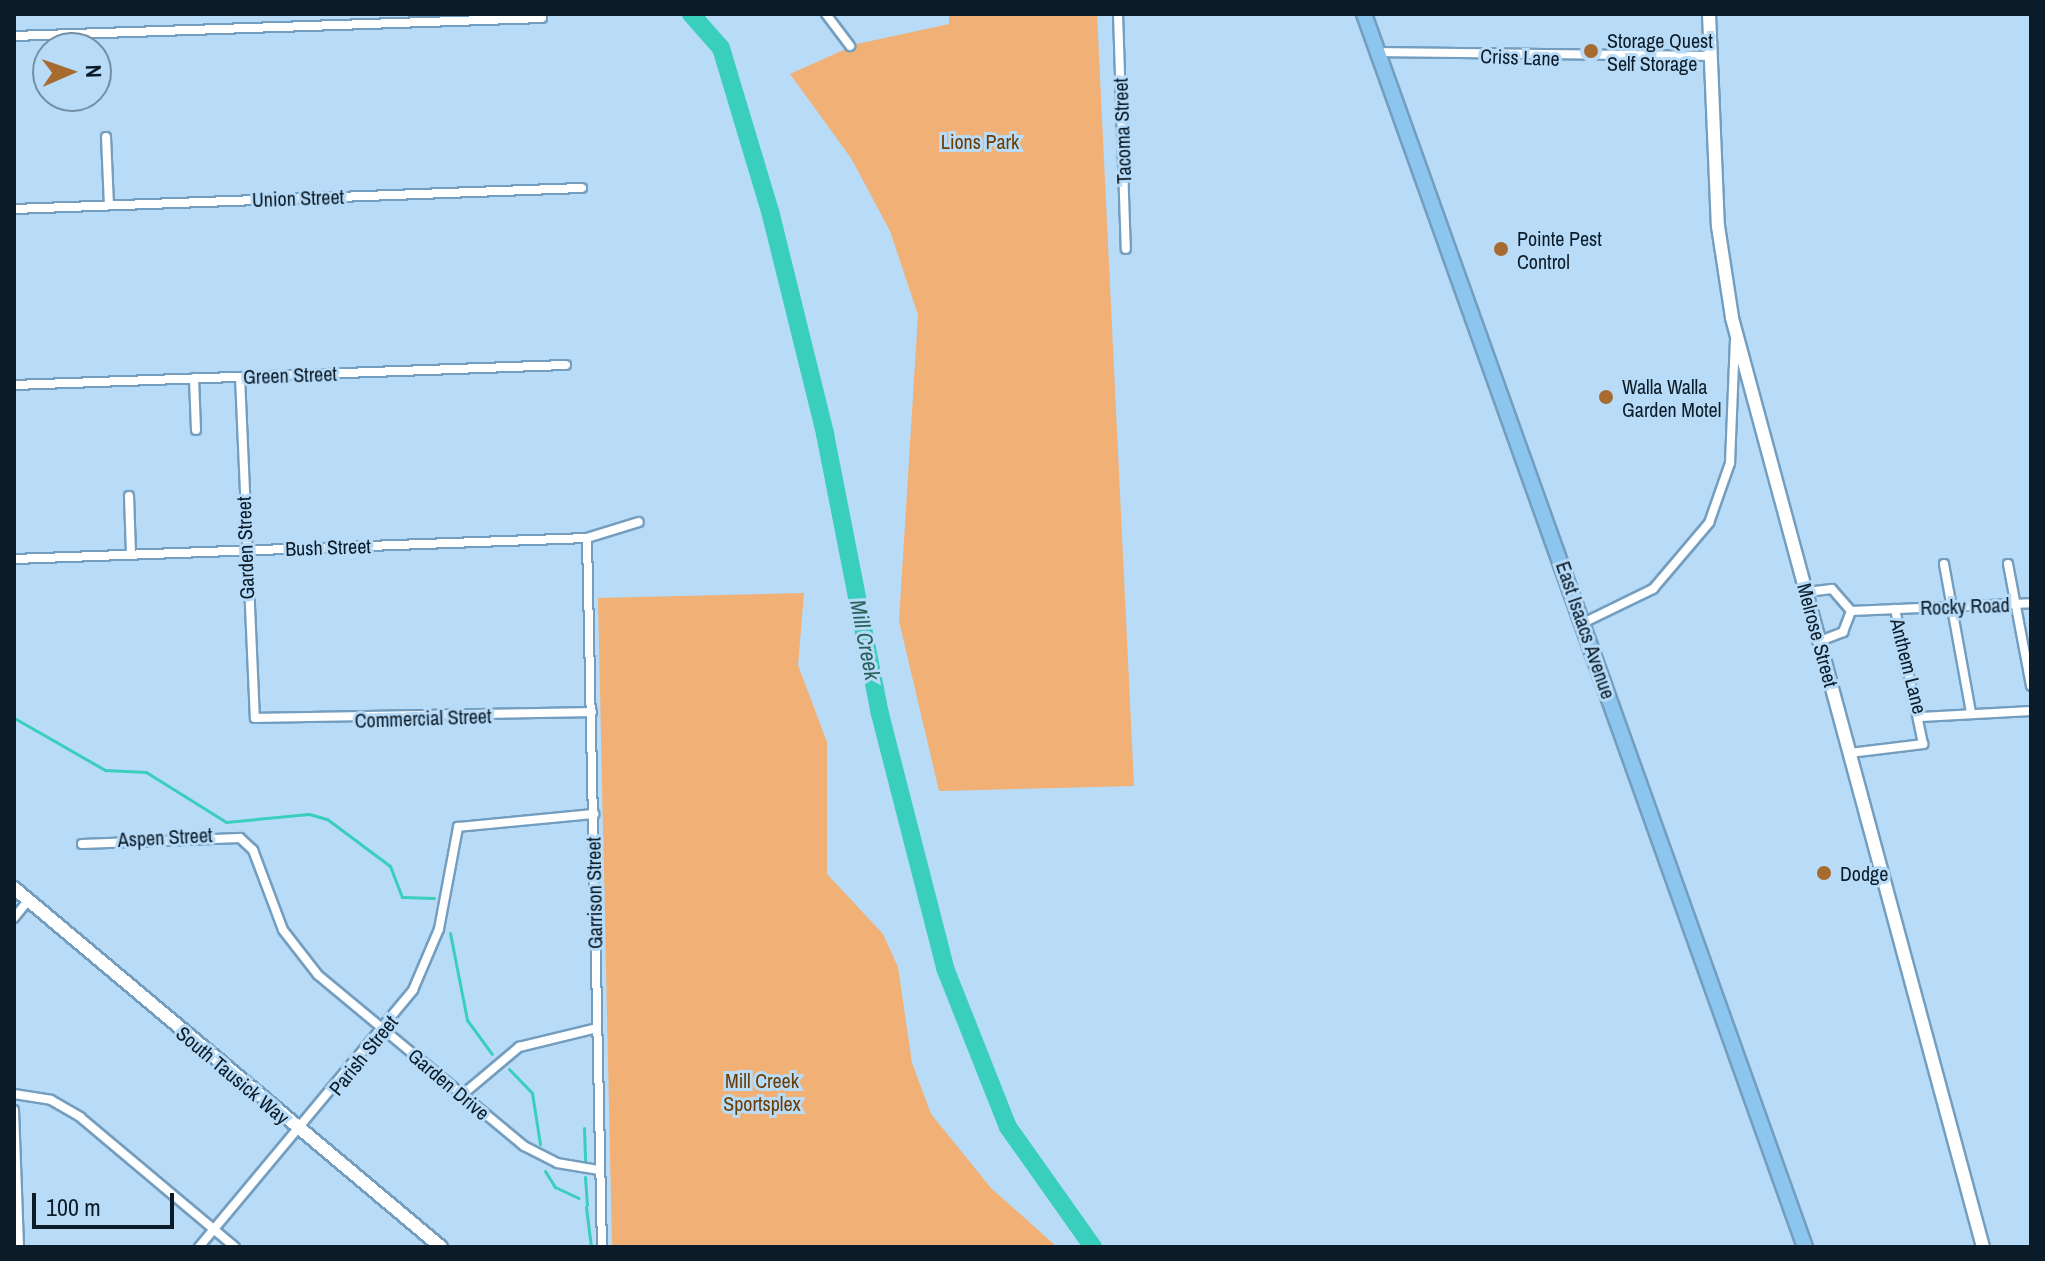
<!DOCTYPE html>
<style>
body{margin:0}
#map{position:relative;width:2045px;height:1261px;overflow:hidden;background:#b8dbf8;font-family:"Archivo Narrow",sans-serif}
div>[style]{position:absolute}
.green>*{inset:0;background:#f0b076}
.stream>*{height:3px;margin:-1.5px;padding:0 1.5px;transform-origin:1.5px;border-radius:1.5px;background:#3acebc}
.river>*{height:18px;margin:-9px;padding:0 9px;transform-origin:9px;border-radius:9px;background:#3acebc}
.roads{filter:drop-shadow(2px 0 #749ebf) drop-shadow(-2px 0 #749ebf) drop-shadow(0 2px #749ebf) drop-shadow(0 -2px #749ebf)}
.street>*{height:8px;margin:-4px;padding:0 4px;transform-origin:4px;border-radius:4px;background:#fff}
.secondary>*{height:12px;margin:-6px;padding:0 6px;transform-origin:6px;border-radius:6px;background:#fff}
.primary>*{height:14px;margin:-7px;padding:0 7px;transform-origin:7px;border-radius:7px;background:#8cc5ed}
.dots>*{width:22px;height:22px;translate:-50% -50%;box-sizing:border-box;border:4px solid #b8dbf8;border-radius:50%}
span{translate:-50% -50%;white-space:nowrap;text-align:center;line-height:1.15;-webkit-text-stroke:6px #b8dbf8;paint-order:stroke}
.poi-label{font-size:20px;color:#0b1c28}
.left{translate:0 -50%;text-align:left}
.street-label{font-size:20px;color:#0b1c28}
.park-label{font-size:20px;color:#6b3b00}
.water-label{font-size:22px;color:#29625a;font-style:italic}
.frame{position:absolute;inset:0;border:16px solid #0b1c28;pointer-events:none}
.north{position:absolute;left:32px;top:32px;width:80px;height:80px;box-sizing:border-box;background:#b8dbf8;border:2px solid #738fa5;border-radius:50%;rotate:88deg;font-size:22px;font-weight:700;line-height:32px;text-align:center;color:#0b1c28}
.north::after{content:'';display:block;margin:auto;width:28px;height:36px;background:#a86b2f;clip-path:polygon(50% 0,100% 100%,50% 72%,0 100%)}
.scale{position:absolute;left:32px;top:1193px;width:142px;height:36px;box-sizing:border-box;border:4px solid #0b1c28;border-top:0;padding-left:10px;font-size:24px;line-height:28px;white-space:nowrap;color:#0b1c28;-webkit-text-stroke:6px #b8dbf8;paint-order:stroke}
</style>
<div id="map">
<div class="green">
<div style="clip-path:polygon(949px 14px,1097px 14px,1134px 786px,939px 791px,899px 621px,918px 315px,890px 231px,851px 158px,790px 74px,857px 44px,949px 24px)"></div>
<div style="clip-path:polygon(804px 593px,798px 665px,827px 742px,827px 874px,883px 934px,898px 967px,912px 1063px,931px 1114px,991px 1188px,1057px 1247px,612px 1247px,598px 598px)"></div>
</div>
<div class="stream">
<div style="left:16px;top:719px;width:103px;rotate:29.8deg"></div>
<div style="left:105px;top:770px;width:41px;rotate:2.8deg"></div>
<div style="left:146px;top:772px;width:94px;rotate:32deg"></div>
<div style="left:226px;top:822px;width:83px;rotate:-5.5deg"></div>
<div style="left:309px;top:814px;width:19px;rotate:16deg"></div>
<div style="left:327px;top:819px;width:79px;rotate:36.7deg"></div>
<div style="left:390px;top:866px;width:33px;rotate:69deg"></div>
<div style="left:402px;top:897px;width:32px;rotate:2deg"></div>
<div style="left:450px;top:933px;width:89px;rotate:78.9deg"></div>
<div style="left:467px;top:1020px;width:42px;rotate:53.7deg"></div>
<div style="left:509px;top:1069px;width:33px;rotate:46deg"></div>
<div style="left:532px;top:1093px;width:52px;rotate:81.1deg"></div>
<div style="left:584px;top:1128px;width:33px;rotate:88deg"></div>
<div style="left:545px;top:1171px;width:19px;rotate:58deg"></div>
<div style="left:555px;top:1187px;width:26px;rotate:25deg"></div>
<div style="left:585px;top:1177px;width:28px;rotate:86deg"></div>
<div style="left:586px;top:1207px;width:40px;rotate:82.9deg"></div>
</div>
<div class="river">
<div style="left:691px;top:14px;width:45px;rotate:48.6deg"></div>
<div style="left:721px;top:48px;width:174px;rotate:73.3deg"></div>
<div style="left:771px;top:215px;width:226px;rotate:76.1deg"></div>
<div style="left:825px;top:434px;width:285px;rotate:78.9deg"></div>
<div style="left:880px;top:714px;width:262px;rotate:75.6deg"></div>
<div style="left:945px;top:968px;width:171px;rotate:68.4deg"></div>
<div style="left:1008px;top:1127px;width:147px;rotate:54.7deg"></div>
</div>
<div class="roads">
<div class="street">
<div style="left:826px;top:14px;width:40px;rotate:53deg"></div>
<div style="left:1118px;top:14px;width:235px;rotate:88.1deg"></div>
<div style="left:14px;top:36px;width:528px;rotate:-1.95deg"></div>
<div style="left:1378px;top:52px;width:333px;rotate:0.7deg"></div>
<div style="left:106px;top:137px;width:68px;rotate:87.5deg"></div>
<div style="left:14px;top:209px;width:568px;rotate:-2.12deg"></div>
<div style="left:240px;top:377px;width:341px;rotate:87.5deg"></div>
<div style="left:255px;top:718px;width:337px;rotate:-1deg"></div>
<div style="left:194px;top:378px;width:52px;rotate:87.8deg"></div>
<div style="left:14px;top:385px;width:552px;rotate:-2.08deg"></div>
<div style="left:129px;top:496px;width:58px;rotate:88deg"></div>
<div style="left:587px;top:538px;width:709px;rotate:88.79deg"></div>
<div style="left:14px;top:559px;width:573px;rotate:-2.1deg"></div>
<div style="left:587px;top:538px;width:54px;rotate:-17.1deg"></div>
<div style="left:1944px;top:564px;width:150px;rotate:79.7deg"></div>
<div style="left:2008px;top:564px;width:124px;rotate:79.3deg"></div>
<div style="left:1807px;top:592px;width:25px;rotate:-7deg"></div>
<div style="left:1832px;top:589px;width:29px;rotate:49deg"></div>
<div style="left:1851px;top:611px;width:180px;rotate:-2.5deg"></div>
<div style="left:1583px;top:623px;width:78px;rotate:-25.9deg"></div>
<div style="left:1653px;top:589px;width:87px;rotate:-49.7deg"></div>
<div style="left:1709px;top:523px;width:64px;rotate:-70.7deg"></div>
<div style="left:1730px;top:463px;width:122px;rotate:-87.7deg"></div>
<div style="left:1820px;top:641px;width:25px;rotate:-21deg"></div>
<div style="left:1843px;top:632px;width:22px;rotate:-69deg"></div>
<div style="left:1921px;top:717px;width:110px;rotate:-3.1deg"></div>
<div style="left:1850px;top:753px;width:74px;rotate:-7deg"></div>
<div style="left:1923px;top:744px;width:138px;rotate:-101.7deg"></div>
<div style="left:82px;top:844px;width:158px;rotate:-2.2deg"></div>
<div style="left:240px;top:838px;width:18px;rotate:43deg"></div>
<div style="left:253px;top:850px;width:85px;rotate:69.4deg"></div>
<div style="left:283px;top:930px;width:57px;rotate:52.1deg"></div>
<div style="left:318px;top:975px;width:268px;rotate:39.7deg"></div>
<div style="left:524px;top:1146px;width:37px;rotate:27deg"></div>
<div style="left:557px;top:1163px;width:43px;rotate:9.5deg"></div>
<div style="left:14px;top:918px;width:19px;rotate:-51deg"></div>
<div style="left:14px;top:1094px;width:37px;rotate:9deg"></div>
<div style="left:51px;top:1100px;width:34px;rotate:30deg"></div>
<div style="left:80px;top:1117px;width:202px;rotate:40deg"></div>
<div style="left:462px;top:1095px;width:75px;rotate:-40.1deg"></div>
<div style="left:519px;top:1047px;width:80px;rotate:-13.7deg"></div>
<div style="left:14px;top:1110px;width:137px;rotate:87.9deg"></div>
<div style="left:199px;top:1247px;width:334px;rotate:-50.2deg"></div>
<div style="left:413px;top:990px;width:66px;rotate:-66.9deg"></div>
<div style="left:439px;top:929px;width:104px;rotate:-79.4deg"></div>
<div style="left:458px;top:827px;width:137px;rotate:-5.5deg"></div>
</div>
<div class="secondary">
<div style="left:1709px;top:14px;width:212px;rotate:87.6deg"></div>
<div style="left:1718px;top:226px;width:93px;rotate:81.3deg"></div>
<div style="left:1732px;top:318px;width:962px;rotate:74.88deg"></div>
<div style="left:14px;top:888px;width:558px;rotate:40.06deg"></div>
</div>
<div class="primary">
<div style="left:1364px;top:14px;width:1309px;rotate:70.32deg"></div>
</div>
</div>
<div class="dots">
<div style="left:1591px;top:51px;background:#a86b2f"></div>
<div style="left:1501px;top:249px;background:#a86b2f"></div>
<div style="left:1606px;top:397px;background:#a86b2f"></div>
<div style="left:1824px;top:873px;background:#a86b2f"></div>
</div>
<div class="poi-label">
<span class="left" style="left:1607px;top:52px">Storage Quest<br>Self Storage</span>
<span class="left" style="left:1517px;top:250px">Pointe Pest<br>Control</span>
<span class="left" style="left:1622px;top:398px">Walla Walla<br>Garden Motel</span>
<span class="left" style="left:1840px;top:873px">Dodge</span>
</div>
<div class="street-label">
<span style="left:1520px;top:57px;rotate:2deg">Criss Lane</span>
<span style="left:1122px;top:131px;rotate:-92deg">Tacoma Street</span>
<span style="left:298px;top:198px;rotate:-2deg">Union Street</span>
<span style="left:290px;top:375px;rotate:-2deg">Green Street</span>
<span style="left:328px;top:547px;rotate:-2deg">Bush Street</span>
<span style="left:245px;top:548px;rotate:-92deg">Garden Street</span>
<span style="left:1965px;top:606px;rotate:-2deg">Rocky Road</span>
<span style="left:1586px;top:630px;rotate:71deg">East Isaacs Avenue</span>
<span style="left:1818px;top:635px;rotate:75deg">Melrose Street</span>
<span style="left:1909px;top:666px;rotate:76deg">Anthem Lane</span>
<span style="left:423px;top:718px;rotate:-2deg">Commercial Street</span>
<span style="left:165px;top:837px;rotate:-3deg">Aspen Street</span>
<span style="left:594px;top:893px;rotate:-91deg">Garrison Street</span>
<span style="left:363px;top:1055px;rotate:-51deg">Parish Street</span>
<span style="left:233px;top:1075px;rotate:40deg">South Tausick Way</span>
<span style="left:449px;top:1084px;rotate:40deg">Garden Drive</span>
</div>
<div class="park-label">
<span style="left:980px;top:141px">Lions Park</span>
<span style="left:762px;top:1092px">Mill Creek<br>Sportsplex</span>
</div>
<div class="water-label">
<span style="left:865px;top:640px;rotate:79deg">Mill Creek</span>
</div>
<div class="frame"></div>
<div class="north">N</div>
<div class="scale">100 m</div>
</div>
